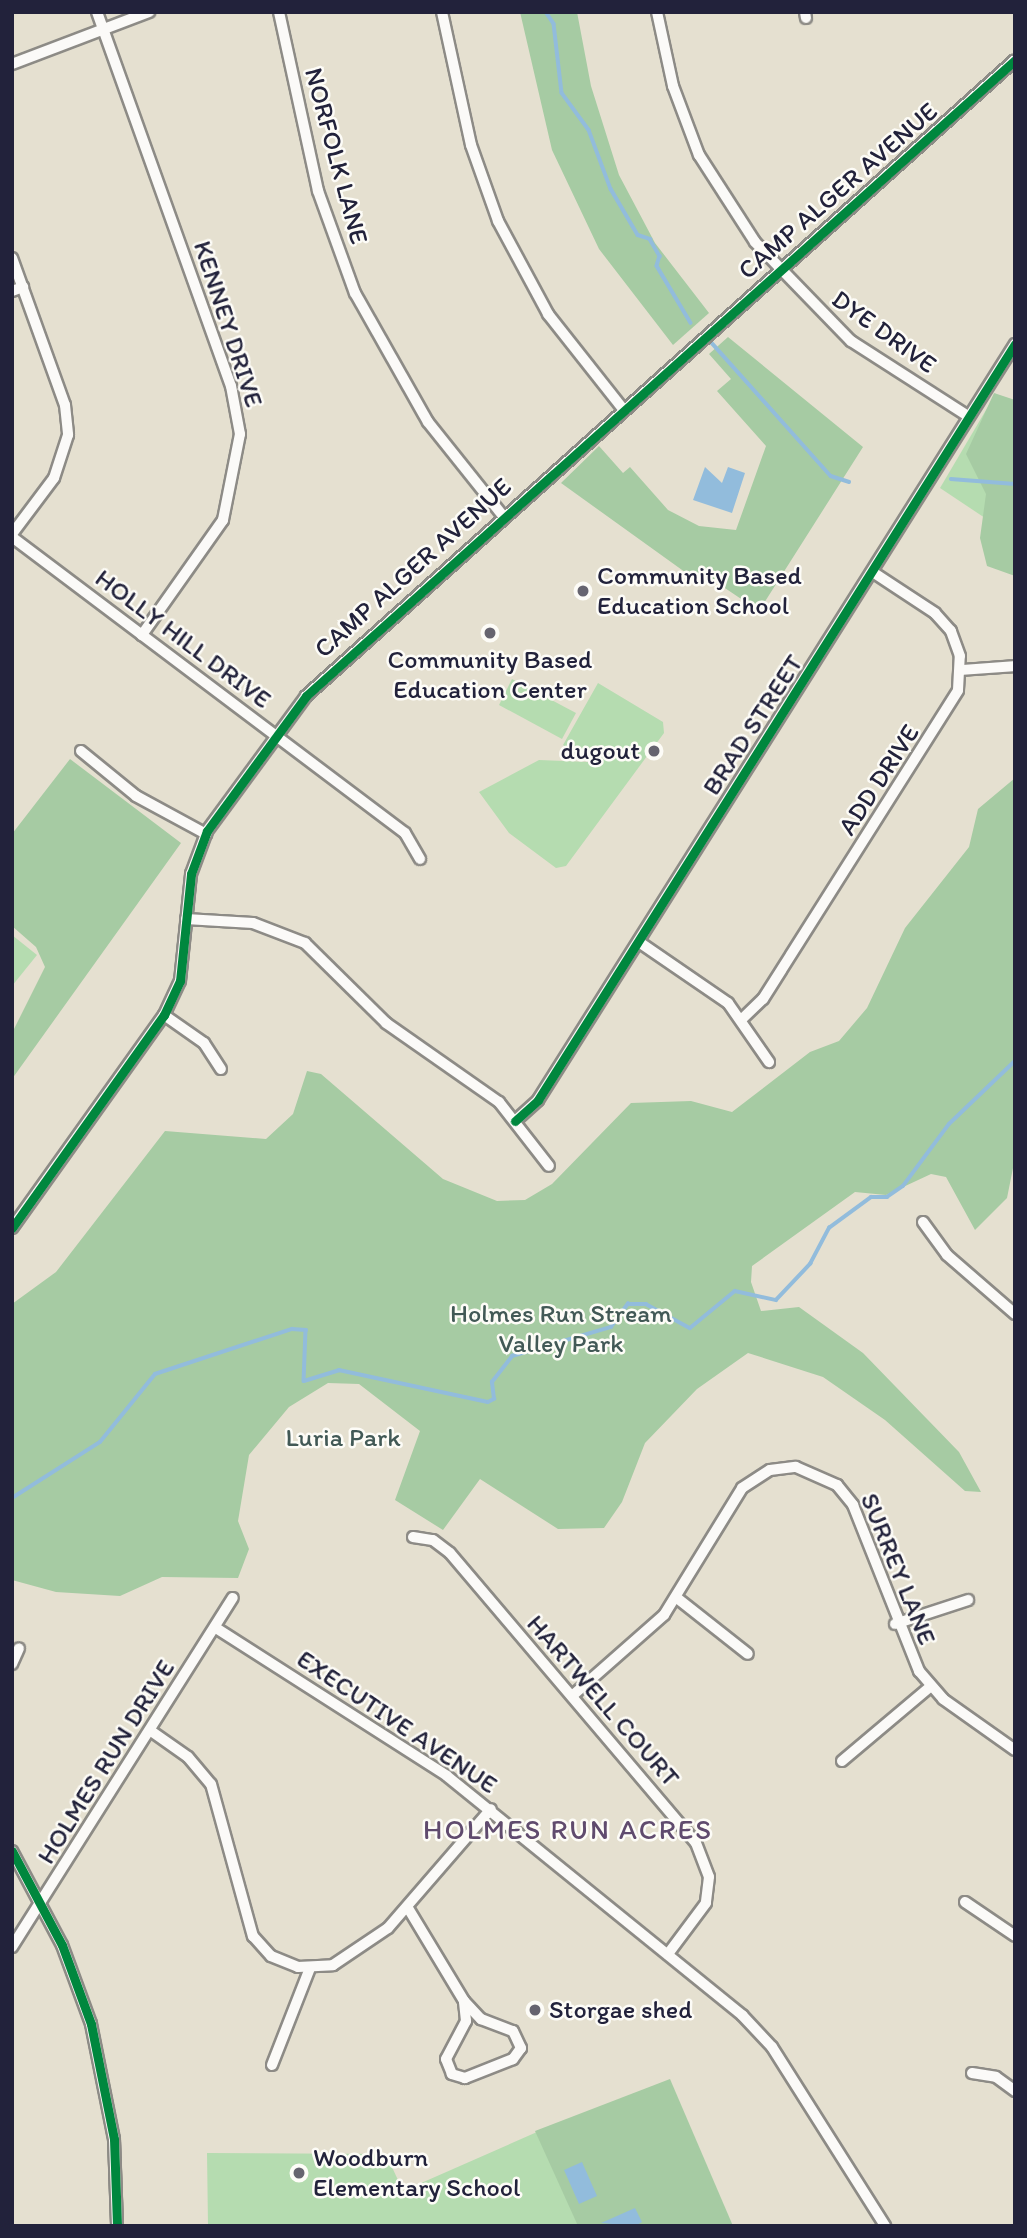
<!DOCTYPE html>
<style>
body{margin:0}
#map{position:relative;width:1027px;height:2238px;overflow:hidden;background:#e5e0d0;font-family:Itim,sans-serif}
div>[style]{position:absolute}
.green>*{inset:0;background:#b5dcb0}
.forest>*{inset:0;background:#a6cba3}
.water>*{inset:0;background:#92bcdc}
.stream>*{height:3.5px;margin:-1.75px;padding:0 1.75px;transform-origin:1.75px;border-radius:1.75px;background:#92bcdc}
.roads{filter:drop-shadow(2px 0 #8d8b86) drop-shadow(-2px 0 #8d8b86) drop-shadow(0 2px #8d8b86) drop-shadow(0 -2px #8d8b86)}
.street>*{height:10px;margin:-5px;padding:0 5px;transform-origin:5px;border-radius:5px;background:#fbfaf8}
.cycleway>*{height:9px;margin:-4.5px;padding:0 4.5px;transform-origin:4.5px;border-radius:4.5px;background:#00873e}
.dots>*{width:19px;height:19px;translate:-50% -50%;box-sizing:border-box;border:4px solid #fdfcf7;border-radius:50%}
span{translate:-50% -50%;white-space:nowrap;text-align:center;line-height:1.15;-webkit-text-stroke:5px #fdfcf7;paint-order:stroke}
.street-label{font-size:26px;color:#22223b}
.poi-label{font-size:26px;color:#22223b}
.left{translate:0 -50%;text-align:left}
.right{translate:-100% -50%;text-align:right}
.park-label{font-size:26px;color:#425956}
.neighbourhood-label{font-size:28px;color:#604b6e;letter-spacing:2px}
.frame{position:absolute;inset:0;border:14px solid #22223b;pointer-events:none}
</style>
<div id="map">
<div class="green">
<div style="clip-path:polygon(996px 393px,994px 524px,940px 488px)"></div>
<div style="clip-path:polygon(512px 679px,576px 713px,562px 739px,499px 705px)"></div>
<div style="clip-path:polygon(598px 683px,663px 722px,664px 733px,566px 866px,556px 868px,509px 833px,479px 792px,539px 760px,589px 762px,563px 745px)"></div>
<div style="clip-path:polygon(12px 935px,37px 955px,12px 986px)"></div>
<div style="clip-path:polygon(537px 2132px,579px 2226px,208px 2226px,207px 2153px,386px 2154px,403px 2191px)"></div>
</div>
<div class="forest">
<div style="clip-path:polygon(520px 12px,577px 12px,591px 86px,619px 175px,655px 243px,709px 313px,673px 345px,599px 249px,552px 150px)"></div>
<div style="clip-path:polygon(728px 337px,863px 447px,759px 611px,713px 580px,696px 580px,561px 483px,599px 446px,623px 473px,630px 467px,668px 510px,699px 526px,736px 530px,766px 446px,717px 391px,731px 379px,709px 354px)"></div>
<div style="clip-path:polygon(994px 393px,1015px 400px,1015px 576px,987px 566px,980px 538px,986px 494px,966px 454px)"></div>
<div style="clip-path:polygon(70px 759px,181px 843px,12px 1079px,12px 1033px,45px 967px,36px 947px,12px 926px,12px 834px)"></div>
<div style="clip-path:polygon(1015px 778px,1015px 1158px,1007px 1198px,975px 1230px,946px 1177px,931px 1174px,886px 1195px,855px 1192px,752px 1266px,751px 1282px,761px 1311px,799px 1307px,863px 1353px,959px 1452px,981px 1492px,965px 1491px,885px 1420px,823px 1377px,748px 1353px,697px 1389px,645px 1443px,622px 1502px,604px 1528px,558px 1529px,480px 1479px,443px 1530px,395px 1500px,420px 1431px,359px 1384px,328px 1383px,289px 1407px,249px 1455px,238px 1521px,249px 1549px,238px 1578px,162px 1577px,120px 1596px,56px 1592px,12px 1580px,12px 1304px,56px 1272px,165px 1131px,266px 1139px,293px 1114px,307px 1071px,321px 1074px,443px 1179px,497px 1201px,525px 1200px,552px 1184px,631px 1103px,691px 1101px,732px 1112px,810px 1052px,839px 1041px,867px 1008px,905px 928px,969px 847px,978px 809px)"></div>
<div style="clip-path:polygon(670px 2079px,733px 2226px,578px 2226px,535px 2131px)"></div>
</div>
<div class="water">
<div style="clip-path:polygon(705px 467px,722px 483px,728px 467px,745px 473px,732px 513px,693px 500px)"></div>
<div style="clip-path:polygon(582px 2162px,597px 2196px,579px 2204px,564px 2170px)"></div>
<div style="clip-path:polygon(635px 2208px,642px 2222px,635px 2226px,601px 2223px)"></div>
</div>
<div class="stream">
<div style="left:546px;top:12px;width:14px;rotate:56deg"></div>
<div style="left:554px;top:24px;width:69px;rotate:83.4deg"></div>
<div style="left:562px;top:93px;width:46px;rotate:53.9deg"></div>
<div style="left:589px;top:130px;width:63px;rotate:69.6deg"></div>
<div style="left:611px;top:189px;width:53px;rotate:59.6deg"></div>
<div style="left:638px;top:235px;width:13px;rotate:18deg"></div>
<div style="left:650px;top:239px;width:20px;rotate:60deg"></div>
<div style="left:660px;top:256px;width:10px;rotate:107deg"></div>
<div style="left:657px;top:266px;width:66px;rotate:59.2deg"></div>
<div style="left:712px;top:343px;width:178px;rotate:48.2deg"></div>
<div style="left:831px;top:476px;width:19px;rotate:18deg"></div>
<div style="left:951px;top:479px;width:64px;rotate:4.5deg"></div>
<div style="left:12px;top:1498px;width:104px;rotate:-32.5deg"></div>
<div style="left:100px;top:1442px;width:87px;rotate:-51deg"></div>
<div style="left:155px;top:1374px;width:144px;rotate:-18.2deg"></div>
<div style="left:292px;top:1329px;width:14px;rotate:4deg"></div>
<div style="left:306px;top:1330px;width:51px;rotate:92.2deg"></div>
<div style="left:304px;top:1381px;width:37px;rotate:-17deg"></div>
<div style="left:339px;top:1370px;width:152px;rotate:12.1deg"></div>
<div style="left:488px;top:1402px;width:7px;rotate:-27deg"></div>
<div style="left:494px;top:1399px;width:17px;rotate:-97deg"></div>
<div style="left:492px;top:1382px;width:33px;rotate:-52deg"></div>
<div style="left:512px;top:1356px;width:103px;rotate:-16.3deg"></div>
<div style="left:611px;top:1327px;width:29px;rotate:-54deg"></div>
<div style="left:628px;top:1304px;width:18px"></div>
<div style="left:646px;top:1304px;width:50px;rotate:28.6deg"></div>
<div style="left:690px;top:1328px;width:58px;rotate:-39.4deg"></div>
<div style="left:735px;top:1291px;width:42px;rotate:12.4deg"></div>
<div style="left:776px;top:1300px;width:50px;rotate:-46.6deg"></div>
<div style="left:810px;top:1264px;width:41px;rotate:-62.2deg"></div>
<div style="left:829px;top:1228px;width:52px;rotate:-36.4deg"></div>
<div style="left:871px;top:1197px;width:16px"></div>
<div style="left:887px;top:1197px;width:19px;rotate:-35deg"></div>
<div style="left:903px;top:1186px;width:77px;rotate:-53.4deg"></div>
<div style="left:949px;top:1124px;width:91px;rotate:-43.7deg"></div>
</div>
<div class="roads">
<div class="street">
<div style="left:97px;top:12px;width:397px;rotate:70.3deg"></div>
<div style="left:231px;top:386px;width:49px;rotate:79.4deg"></div>
<div style="left:240px;top:434px;width:88px;rotate:101.2deg"></div>
<div style="left:223px;top:520px;width:141px;rotate:125.2deg"></div>
<div style="left:279px;top:12px;width:183px;rotate:77.7deg"></div>
<div style="left:318px;top:191px;width:109px;rotate:70.1deg"></div>
<div style="left:355px;top:293px;width:148px;rotate:60.5deg"></div>
<div style="left:428px;top:422px;width:120px;rotate:51.4deg"></div>
<div style="left:442px;top:12px;width:136px;rotate:77.7deg"></div>
<div style="left:471px;top:145px;width:81px;rotate:70.4deg"></div>
<div style="left:498px;top:221px;width:106px;rotate:61.7deg"></div>
<div style="left:548px;top:314px;width:121px;rotate:51.7deg"></div>
<div style="left:657px;top:12px;width:76px;rotate:77.8deg"></div>
<div style="left:673px;top:86px;width:74px;rotate:69.4deg"></div>
<div style="left:699px;top:155px;width:103px;rotate:57.2deg"></div>
<div style="left:755px;top:242px;width:138px;rotate:45.9deg"></div>
<div style="left:851px;top:341px;width:139px;rotate:32.7deg"></div>
<div style="left:805px;top:12px;width:6px;rotate:81deg"></div>
<div style="left:12px;top:64px;width:147px;rotate:-20.8deg"></div>
<div style="left:12px;top:258px;width:156px;rotate:70.2deg"></div>
<div style="left:65px;top:405px;width:30px;rotate:84deg"></div>
<div style="left:68px;top:435px;width:45px;rotate:108deg"></div>
<div style="left:54px;top:478px;width:70px;rotate:126.9deg"></div>
<div style="left:12px;top:291px;width:12px;rotate:-20deg"></div>
<div style="left:12px;top:537px;width:492px;rotate:37deg"></div>
<div style="left:405px;top:833px;width:30px;rotate:60deg"></div>
<div style="left:961px;top:670px;width:54px;rotate:-4.2deg"></div>
<div style="left:81px;top:751px;width:71px;rotate:39.3deg"></div>
<div style="left:136px;top:796px;width:80px;rotate:28.5deg"></div>
<div style="left:186px;top:919px;width:67px;rotate:3.4deg"></div>
<div style="left:253px;top:923px;width:56px;rotate:21deg"></div>
<div style="left:305px;top:943px;width:114px;rotate:44.6deg"></div>
<div style="left:386px;top:1023px;width:138px;rotate:35deg"></div>
<div style="left:499px;top:1102px;width:81px;rotate:52deg"></div>
<div style="left:639px;top:942px;width:108px;rotate:34.4deg"></div>
<div style="left:728px;top:1003px;width:72px;rotate:55.2deg"></div>
<div style="left:164px;top:1015px;width:49px;rotate:35deg"></div>
<div style="left:204px;top:1043px;width:31px;rotate:57deg"></div>
<div style="left:742px;top:1019px;width:29px;rotate:-44deg"></div>
<div style="left:763px;top:999px;width:365px;rotate:-57.7deg"></div>
<div style="left:958px;top:690px;width:34px;rotate:-87deg"></div>
<div style="left:960px;top:656px;width:27px;rotate:-110deg"></div>
<div style="left:951px;top:631px;width:24px;rotate:-132deg"></div>
<div style="left:935px;top:613px;width:73px;rotate:-146.7deg"></div>
<div style="left:515px;top:1121px;width:31px;rotate:-42deg"></div>
<div style="left:538px;top:1100px;width:894px;rotate:-57.75deg"></div>
<div style="left:923px;top:1222px;width:41px;rotate:54deg"></div>
<div style="left:947px;top:1255px;width:90px;rotate:40.9deg"></div>
<div style="left:12px;top:1228px;width:262px;rotate:-54.5deg"></div>
<div style="left:164px;top:1015px;width:38px;rotate:-65deg"></div>
<div style="left:180px;top:981px;width:108px;rotate:-84.1deg"></div>
<div style="left:191px;top:874px;width:46px;rotate:-69.6deg"></div>
<div style="left:207px;top:831px;width:167px;rotate:-53.7deg"></div>
<div style="left:306px;top:696px;width:952px;rotate:-41.89deg"></div>
<div style="left:413px;top:1537px;width:20px;rotate:9deg"></div>
<div style="left:433px;top:1540px;width:21px;rotate:37deg"></div>
<div style="left:450px;top:1553px;width:380px;rotate:49.7deg"></div>
<div style="left:696px;top:1843px;width:36px;rotate:69deg"></div>
<div style="left:709px;top:1877px;width:26px;rotate:97deg"></div>
<div style="left:706px;top:1903px;width:64px;rotate:126.7deg"></div>
<div style="left:677px;top:1598px;width:90px;rotate:38.3deg"></div>
<div style="left:895px;top:1624px;width:77px;rotate:-18.2deg"></div>
<div style="left:216px;top:1628px;width:274px;rotate:32.6deg"></div>
<div style="left:447px;top:1776px;width:380px;rotate:39deg"></div>
<div style="left:742px;top:2015px;width:44px;rotate:46.8deg"></div>
<div style="left:772px;top:2047px;width:212px;rotate:57.7deg"></div>
<div style="left:12px;top:1664px;width:17px;rotate:-66deg"></div>
<div style="left:572px;top:1696px;width:123px;rotate:-41.4deg"></div>
<div style="left:664px;top:1615px;width:149px;rotate:-58.4deg"></div>
<div style="left:742px;top:1488px;width:33px;rotate:-33deg"></div>
<div style="left:770px;top:1470px;width:26px;rotate:-7deg"></div>
<div style="left:796px;top:1467px;width:45px;rotate:23.7deg"></div>
<div style="left:837px;top:1485px;width:26px;rotate:51deg"></div>
<div style="left:853px;top:1505px;width:179px;rotate:68.3deg"></div>
<div style="left:919px;top:1671px;width:37px;rotate:49deg"></div>
<div style="left:943px;top:1699px;width:88px;rotate:35.3deg"></div>
<div style="left:151px;top:1731px;width:45px;rotate:35.1deg"></div>
<div style="left:188px;top:1757px;width:35px;rotate:50deg"></div>
<div style="left:211px;top:1784px;width:158px;rotate:74.6deg"></div>
<div style="left:253px;top:1936px;width:27px;rotate:48deg"></div>
<div style="left:271px;top:1956px;width:29px;rotate:22deg"></div>
<div style="left:298px;top:1967px;width:35px;rotate:-3deg"></div>
<div style="left:333px;top:1965px;width:66px;rotate:-33.9deg"></div>
<div style="left:388px;top:1928px;width:157px;rotate:-49.1deg"></div>
<div style="left:842px;top:1761px;width:116px;rotate:-40.1deg"></div>
<div style="left:12px;top:1851px;width:106px;rotate:62deg"></div>
<div style="left:62px;top:1945px;width:84px;rotate:69.8deg"></div>
<div style="left:91px;top:2024px;width:117px;rotate:78.7deg"></div>
<div style="left:114px;top:2139px;width:87px;rotate:88deg"></div>
<div style="left:965px;top:1902px;width:60px;rotate:34.2deg"></div>
<div style="left:408px;top:1908px;width:109px;rotate:58.9deg"></div>
<div style="left:12px;top:1947px;width:413px;rotate:-57.7deg"></div>
<div style="left:464px;top:2001px;width:25px;rotate:47deg"></div>
<div style="left:481px;top:2019px;width:34px;rotate:21deg"></div>
<div style="left:513px;top:2031px;width:19px;rotate:65deg"></div>
<div style="left:521px;top:2048px;width:14px;rotate:126deg"></div>
<div style="left:513px;top:2059px;width:52px;rotate:158.4deg"></div>
<div style="left:465px;top:2078px;width:14px;rotate:-163deg"></div>
<div style="left:452px;top:2074px;width:16px;rotate:-112deg"></div>
<div style="left:446px;top:2059px;width:43px;rotate:-62.2deg"></div>
<div style="left:466px;top:2021px;width:20px;rotate:-96deg"></div>
<div style="left:272px;top:2065px;width:104px;rotate:-68.6deg"></div>
<div style="left:972px;top:2073px;width:24px;rotate:9deg"></div>
<div style="left:996px;top:2077px;width:24px;rotate:36deg"></div>
</div>
</div>
<div class="cycleway">
<div style="left:515px;top:1121px;width:31px;rotate:-42deg"></div>
<div style="left:538px;top:1100px;width:894px;rotate:-57.75deg"></div>
<div style="left:12px;top:1228px;width:262px;rotate:-54.5deg"></div>
<div style="left:164px;top:1015px;width:38px;rotate:-65deg"></div>
<div style="left:180px;top:981px;width:108px;rotate:-84.1deg"></div>
<div style="left:191px;top:874px;width:46px;rotate:-69.6deg"></div>
<div style="left:207px;top:831px;width:167px;rotate:-53.7deg"></div>
<div style="left:306px;top:696px;width:952px;rotate:-41.89deg"></div>
<div style="left:12px;top:1851px;width:106px;rotate:62deg"></div>
<div style="left:62px;top:1945px;width:84px;rotate:69.8deg"></div>
<div style="left:91px;top:2024px;width:117px;rotate:78.7deg"></div>
<div style="left:114px;top:2139px;width:87px;rotate:88deg"></div>
</div>
<div class="dots">
<div style="left:583px;top:591px;background:#66646f"></div>
<div style="left:490px;top:633px;background:#66646f"></div>
<div style="left:654px;top:751px;background:#66646f"></div>
<div style="left:535px;top:2010px;background:#66646f"></div>
<div style="left:299px;top:2173px;background:#66646f"></div>
</div>
<div class="street-label">
<span style="left:336px;top:156px;rotate:75deg">NORFOLK LANE</span>
<span style="left:838px;top:191px;rotate:-41deg">CAMP ALGER AVENUE</span>
<span style="left:228px;top:324px;rotate:72deg">KENNEY DRIVE</span>
<span style="left:884px;top:332px;rotate:36deg">DYE DRIVE</span>
<span style="left:413px;top:568px;rotate:-42deg">CAMP ALGER AVENUE</span>
<span style="left:183px;top:639px;rotate:37deg">HOLLY HILL DRIVE</span>
<span style="left:753px;top:725px;rotate:-57deg">BRAD STREET</span>
<span style="left:879px;top:780px;rotate:-57deg">ADD DRIVE</span>
<span style="left:898px;top:1569px;rotate:68deg">SURREY LANE</span>
<span style="left:603px;top:1701px;rotate:49deg">HARTWELL COURT</span>
<span style="left:397px;top:1722px;rotate:34deg">EXECUTIVE AVENUE</span>
<span style="left:106px;top:1762px;rotate:-58deg">HOLMES RUN DRIVE</span>
</div>
<div class="poi-label">
<span class="left" style="left:597px;top:591px">Community Based<br>Education School</span>
<span style="left:490px;top:675px">Community Based<br>Education Center</span>
<span class="right" style="left:640px;top:751px">dugout</span>
<span class="left" style="left:549px;top:2010px">Storgae shed</span>
<span class="left" style="left:313px;top:2173px">Woodburn<br>Elementary School</span>
</div>
<div class="park-label">
<span style="left:561px;top:1329px">Holmes Run Stream<br>Valley Park</span>
<span style="left:343px;top:1438px">Luria Park</span>
</div>
<div class="neighbourhood-label">
<span style="left:568px;top:1829px">HOLMES RUN ACRES</span>
</div>
<div class="frame"></div>
</div>
